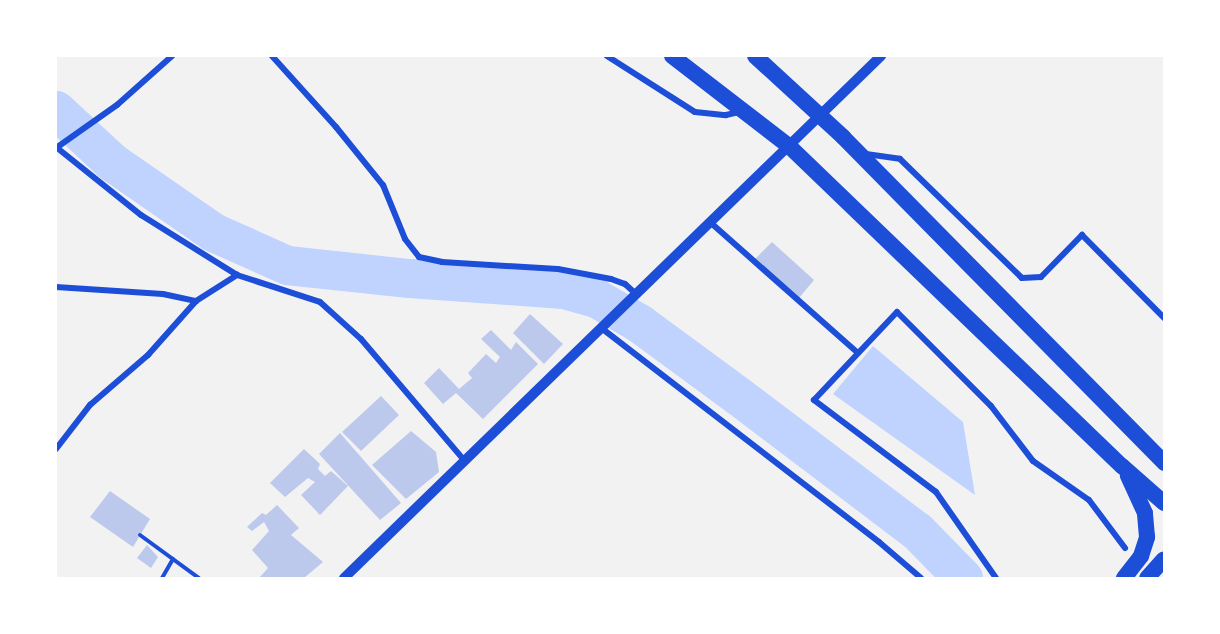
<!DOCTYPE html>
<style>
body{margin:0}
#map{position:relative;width:1220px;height:634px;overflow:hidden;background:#f2f2f2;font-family:"Space Grotesk",sans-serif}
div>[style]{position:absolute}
.water>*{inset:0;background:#bfd3fe}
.river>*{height:39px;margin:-19.5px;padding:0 19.5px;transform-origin:19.5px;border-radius:19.5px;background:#bfd3fe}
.building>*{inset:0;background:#bdc9ec}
.path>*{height:4px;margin:-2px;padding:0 2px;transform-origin:2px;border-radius:2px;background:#1d4ed8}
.minor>*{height:6px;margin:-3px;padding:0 3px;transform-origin:3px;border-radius:3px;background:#1d4ed8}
.tertiary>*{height:10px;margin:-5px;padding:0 5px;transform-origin:5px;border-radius:5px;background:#1d4ed8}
.trunk>*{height:16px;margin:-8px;padding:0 8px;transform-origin:8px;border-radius:8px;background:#1d4ed8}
span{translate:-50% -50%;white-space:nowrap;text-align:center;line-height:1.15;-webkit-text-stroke:4.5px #fff;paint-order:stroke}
.frame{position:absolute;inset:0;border:57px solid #fff;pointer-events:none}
</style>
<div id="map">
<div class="water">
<div style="clip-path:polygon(873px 346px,963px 422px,975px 495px,833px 394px)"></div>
</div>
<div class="river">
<div style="left:56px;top:110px;width:76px;rotate:42.9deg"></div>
<div style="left:112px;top:162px;width:123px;rotate:34.7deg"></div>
<div style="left:213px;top:232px;width:81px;rotate:24deg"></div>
<div style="left:287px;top:265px;width:123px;rotate:6.1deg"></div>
<div style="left:409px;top:278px;width:154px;rotate:4.1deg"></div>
<div style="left:563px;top:289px;width:34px;rotate:15deg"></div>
<div style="left:596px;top:298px;width:50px;rotate:30.2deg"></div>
<div style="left:639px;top:323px;width:122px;rotate:36.3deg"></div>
<div style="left:737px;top:395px;width:226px;rotate:37.1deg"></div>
<div style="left:917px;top:531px;width:66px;rotate:45.6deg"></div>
</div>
<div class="building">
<div style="clip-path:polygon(772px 242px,814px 280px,799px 298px,755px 259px)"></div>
<div style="clip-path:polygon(530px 314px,563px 344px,544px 364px,513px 333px)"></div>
<div style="clip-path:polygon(491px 330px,511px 350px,516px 342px,538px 364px,483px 419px,456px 393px,443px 404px,424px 383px,439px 368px,459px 389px,472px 378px,468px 373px,486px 354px,496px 363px,500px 357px,481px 339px)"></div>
<div style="clip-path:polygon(381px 396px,399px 415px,361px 451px,342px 432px)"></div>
<div style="clip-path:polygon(411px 431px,436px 452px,439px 472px,406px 499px,372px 465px)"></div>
<div style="clip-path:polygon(340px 433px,401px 503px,380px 520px,319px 454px)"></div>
<div style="clip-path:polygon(304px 449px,320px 464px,318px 469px,325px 476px,331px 471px,348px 486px,320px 515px,301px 495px,315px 482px,308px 478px,285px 497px,270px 483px)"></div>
<div style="clip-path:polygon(110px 491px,150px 519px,133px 547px,90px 517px)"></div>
<div style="clip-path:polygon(277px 505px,299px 528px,291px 535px,323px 562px,304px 578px,259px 578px,268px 568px,252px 550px,269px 531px,264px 522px,252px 531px,247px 527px,262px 513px,266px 515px)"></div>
<div style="clip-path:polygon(147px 545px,158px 557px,151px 568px,137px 558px)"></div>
</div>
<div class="path">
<div style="left:140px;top:535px;width:73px;rotate:36.1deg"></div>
<div style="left:162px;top:578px;width:22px;rotate:-60deg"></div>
</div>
<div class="minor">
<div style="left:272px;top:56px;width:96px;rotate:48deg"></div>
<div style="left:336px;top:127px;width:75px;rotate:51deg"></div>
<div style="left:383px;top:185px;width:58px;rotate:67.8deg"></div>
<div style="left:405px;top:239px;width:23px;rotate:52deg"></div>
<div style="left:419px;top:257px;width:24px;rotate:12deg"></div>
<div style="left:442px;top:262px;width:116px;rotate:3.5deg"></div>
<div style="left:558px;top:269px;width:54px;rotate:10.7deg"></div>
<div style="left:611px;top:279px;width:15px;rotate:20deg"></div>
<div style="left:625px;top:284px;width:13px;rotate:42deg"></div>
<div style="left:607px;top:56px;width:104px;rotate:32.5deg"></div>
<div style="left:695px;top:112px;width:31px;rotate:6deg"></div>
<div style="left:726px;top:115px;width:13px;rotate:-13deg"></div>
<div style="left:56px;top:147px;width:109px;rotate:38.7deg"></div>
<div style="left:141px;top:215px;width:113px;rotate:32deg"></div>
<div style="left:237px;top:275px;width:87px;rotate:18deg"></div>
<div style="left:320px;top:302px;width:55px;rotate:42.1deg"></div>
<div style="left:361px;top:339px;width:160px;rotate:49.6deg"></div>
<div style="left:56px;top:148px;width:75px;rotate:-35.2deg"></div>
<div style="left:117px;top:105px;width:74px;rotate:-41.7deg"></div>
<div style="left:866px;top:154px;width:34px;rotate:8deg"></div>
<div style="left:900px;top:159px;width:170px;rotate:44.3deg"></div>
<div style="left:1022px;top:278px;width:19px;rotate:-3deg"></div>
<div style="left:1041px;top:277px;width:59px;rotate:-45.7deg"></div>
<div style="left:1082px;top:235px;width:117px;rotate:45.3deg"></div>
<div style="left:711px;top:223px;width:196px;rotate:41.5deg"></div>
<div style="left:56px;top:287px;width:107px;rotate:3.7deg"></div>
<div style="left:163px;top:294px;width:34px;rotate:12deg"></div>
<div style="left:600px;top:327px;width:352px;rotate:37.6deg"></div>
<div style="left:879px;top:542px;width:55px;rotate:40.6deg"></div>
<div style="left:56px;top:449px;width:56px;rotate:-52.3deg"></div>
<div style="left:90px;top:405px;width:77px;rotate:-40.8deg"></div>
<div style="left:148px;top:355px;width:72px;rotate:-48.4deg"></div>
<div style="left:196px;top:301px;width:49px;rotate:-32.4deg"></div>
<div style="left:996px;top:578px;width:105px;rotate:-124.9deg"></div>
<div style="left:936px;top:492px;width:153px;rotate:-143deg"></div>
<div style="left:814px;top:400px;width:121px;rotate:-46.7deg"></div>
<div style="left:897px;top:312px;width:133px;rotate:45deg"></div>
<div style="left:991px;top:406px;width:69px;rotate:52.6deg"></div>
<div style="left:1033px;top:461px;width:68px;rotate:34.9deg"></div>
<div style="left:1089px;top:500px;width:60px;rotate:53.1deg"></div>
</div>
<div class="tertiary">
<div style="left:344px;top:578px;width:749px;rotate:-44.19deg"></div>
</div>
<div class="trunk">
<div style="left:672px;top:56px;width:148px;rotate:37.6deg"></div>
<div style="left:789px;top:146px;width:462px;rotate:43.9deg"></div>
<div style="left:1122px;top:466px;width:56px;rotate:41.4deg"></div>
<div style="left:755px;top:56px;width:120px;rotate:42.6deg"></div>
<div style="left:843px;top:137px;width:458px;rotate:45.4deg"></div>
<div style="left:1124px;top:578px;width:28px;rotate:-52deg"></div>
<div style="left:1141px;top:556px;width:20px;rotate:-72deg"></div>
<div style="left:1147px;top:537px;width:24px;rotate:-95deg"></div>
<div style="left:1145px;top:513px;width:41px;rotate:-114.7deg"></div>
<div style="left:1147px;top:578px;width:25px;rotate:-48deg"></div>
</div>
<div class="frame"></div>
</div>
